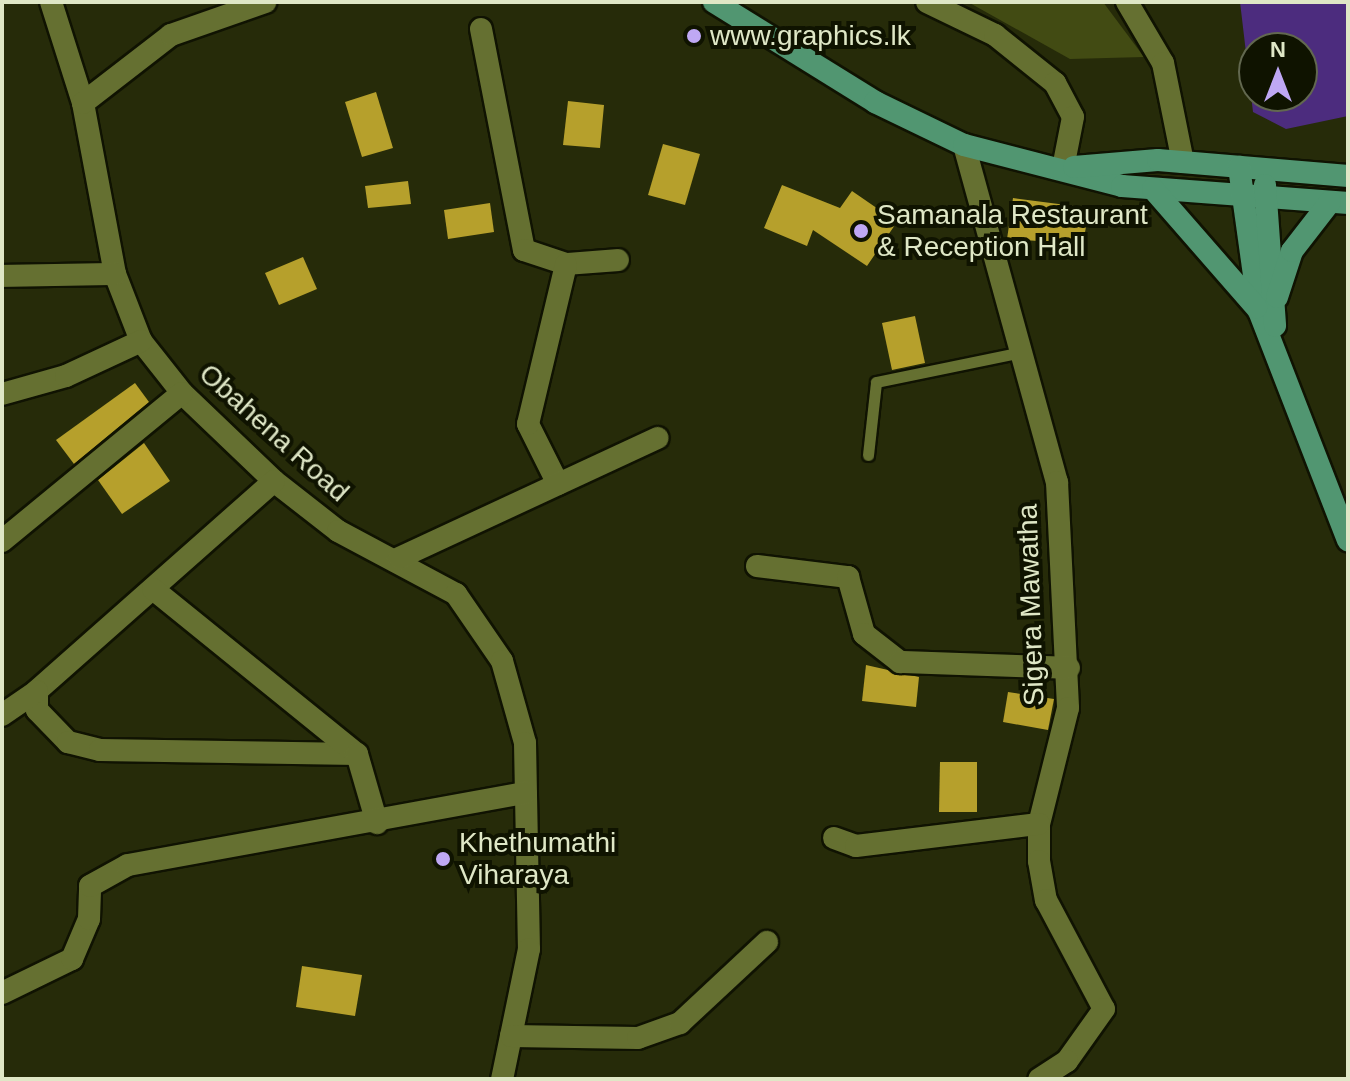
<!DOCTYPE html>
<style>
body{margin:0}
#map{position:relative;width:1350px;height:1081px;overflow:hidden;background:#262b09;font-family:Arial,sans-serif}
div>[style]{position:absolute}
.green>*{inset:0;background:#424b13}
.water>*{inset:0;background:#4c2c7e}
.building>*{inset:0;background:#b6a02c}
.roads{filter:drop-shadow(2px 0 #101302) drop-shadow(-2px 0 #101302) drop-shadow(0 2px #101302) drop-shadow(0 -2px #101302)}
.service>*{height:11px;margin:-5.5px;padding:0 5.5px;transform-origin:5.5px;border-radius:5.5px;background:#657031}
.minor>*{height:22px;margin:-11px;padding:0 11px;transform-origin:11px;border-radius:11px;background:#657031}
.primary>*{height:22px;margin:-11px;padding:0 11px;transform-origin:11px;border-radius:11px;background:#519671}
.dots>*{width:22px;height:22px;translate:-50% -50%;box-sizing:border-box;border:4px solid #0f1300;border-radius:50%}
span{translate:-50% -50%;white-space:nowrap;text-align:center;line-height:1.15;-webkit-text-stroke:8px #0f1300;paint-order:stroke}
.poi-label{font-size:28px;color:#dfe7c6}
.left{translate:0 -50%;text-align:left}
.street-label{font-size:28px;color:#dfe7c6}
.frame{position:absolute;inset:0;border:4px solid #dfe7c6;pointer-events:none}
.north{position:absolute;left:1238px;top:32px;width:80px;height:80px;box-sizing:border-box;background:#0f1300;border:2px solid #62684f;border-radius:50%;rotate:0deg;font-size:22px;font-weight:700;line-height:32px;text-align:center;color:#dfe7c6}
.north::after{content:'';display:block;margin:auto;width:28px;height:36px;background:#bfa8f4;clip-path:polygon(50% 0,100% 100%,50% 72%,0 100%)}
</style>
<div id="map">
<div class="green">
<div style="clip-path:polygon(968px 2px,1103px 2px,1144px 57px,1070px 59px)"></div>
</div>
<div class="water">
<div style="clip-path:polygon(evenodd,1240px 2px,1348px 2px,1348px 116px,1286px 129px,1253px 112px,1240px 2px,1254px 48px,1302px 48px,1302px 96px,1254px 96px,1254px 48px)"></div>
</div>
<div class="building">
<div style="clip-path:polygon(376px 92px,393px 148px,362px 157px,345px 102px)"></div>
<div style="clip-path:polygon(568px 101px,604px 105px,600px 148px,563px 145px)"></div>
<div style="clip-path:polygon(663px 144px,700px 154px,685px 205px,648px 195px)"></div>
<div style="clip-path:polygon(408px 181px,411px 204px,368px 208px,365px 186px)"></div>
<div style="clip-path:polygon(782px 185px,840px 208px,852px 191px,897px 222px,867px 266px,813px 230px,807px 246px,764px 228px)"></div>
<div style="clip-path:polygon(1013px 198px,1074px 206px,1073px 213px,1088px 215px,1083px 244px,1007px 239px)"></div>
<div style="clip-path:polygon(490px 203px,494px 232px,448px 239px,444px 210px)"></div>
<div style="clip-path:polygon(303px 257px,317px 289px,279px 305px,265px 273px)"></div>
<div style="clip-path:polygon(915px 316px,925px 363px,892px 370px,882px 323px)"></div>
<div style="clip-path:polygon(135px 383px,149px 402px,74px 464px,56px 440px)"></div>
<div style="clip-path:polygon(144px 443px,170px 481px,122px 514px,98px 480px)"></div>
<div style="clip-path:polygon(866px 665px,919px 677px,916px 707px,862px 701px)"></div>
<div style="clip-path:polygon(1008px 692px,1054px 699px,1048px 730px,1003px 722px)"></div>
<div style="clip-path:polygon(940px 762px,977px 762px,977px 812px,939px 812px)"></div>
<div style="clip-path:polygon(302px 966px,362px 975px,355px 1016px,296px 1007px)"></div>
</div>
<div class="roads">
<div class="service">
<div style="left:868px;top:455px;width:73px;rotate:-83.7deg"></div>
<div style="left:876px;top:382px;width:149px;rotate:-11.6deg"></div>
</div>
<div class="minor">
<div style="left:51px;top:2px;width:106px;rotate:72.4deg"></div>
<div style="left:83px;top:103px;width:174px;rotate:79.4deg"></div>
<div style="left:115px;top:274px;width:72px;rotate:68.8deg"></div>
<div style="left:141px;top:341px;width:66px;rotate:51.7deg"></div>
<div style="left:182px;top:393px;width:127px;rotate:43.7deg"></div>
<div style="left:274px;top:481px;width:81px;rotate:38deg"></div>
<div style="left:338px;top:531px;width:134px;rotate:28.1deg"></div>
<div style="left:456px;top:594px;width:81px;rotate:55.5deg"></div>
<div style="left:502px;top:661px;width:85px;rotate:74.3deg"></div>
<div style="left:525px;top:743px;width:206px;rotate:88.9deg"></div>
<div style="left:529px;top:949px;width:133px;rotate:101.7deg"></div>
<div style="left:927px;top:2px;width:76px;rotate:25.9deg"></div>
<div style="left:995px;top:35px;width:77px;rotate:38.7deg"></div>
<div style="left:1055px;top:83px;width:38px;rotate:62deg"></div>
<div style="left:1073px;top:117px;width:52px;rotate:101.1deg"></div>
<div style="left:1127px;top:2px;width:71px;rotate:59.5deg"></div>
<div style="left:1163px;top:63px;width:101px;rotate:78.6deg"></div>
<div style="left:481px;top:29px;width:225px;rotate:79deg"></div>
<div style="left:524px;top:250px;width:44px;rotate:18.4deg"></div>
<div style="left:566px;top:264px;width:52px;rotate:-4.4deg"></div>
<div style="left:83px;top:103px;width:111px;rotate:-37.7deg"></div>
<div style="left:171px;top:35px;width:100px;rotate:-19.3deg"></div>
<div style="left:964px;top:145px;width:350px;rotate:74.6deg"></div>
<div style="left:1057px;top:482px;width:226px;rotate:87.2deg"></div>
<div style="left:1068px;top:708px;width:120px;rotate:104deg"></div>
<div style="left:1039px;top:824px;width:37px;rotate:90deg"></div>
<div style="left:1039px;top:861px;width:40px;rotate:80deg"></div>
<div style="left:1046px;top:900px;width:123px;rotate:62deg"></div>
<div style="left:1104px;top:1009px;width:64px;rotate:125.4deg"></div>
<div style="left:1067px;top:1061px;width:33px;rotate:147deg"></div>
<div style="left:2px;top:276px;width:113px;rotate:-1deg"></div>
<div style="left:2px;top:394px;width:66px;rotate:-15.7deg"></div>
<div style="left:66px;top:376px;width:83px;rotate:-25deg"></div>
<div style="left:274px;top:481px;width:317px;rotate:138.5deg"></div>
<div style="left:37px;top:691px;width:19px;rotate:90deg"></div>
<div style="left:37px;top:710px;width:45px;rotate:45.9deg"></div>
<div style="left:68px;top:742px;width:33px;rotate:14deg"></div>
<div style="left:100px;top:750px;width:257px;rotate:0.9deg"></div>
<div style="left:558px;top:484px;width:67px;rotate:-116.6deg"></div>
<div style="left:528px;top:424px;width:164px;rotate:-76.6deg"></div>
<div style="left:2px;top:541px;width:233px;rotate:-39.4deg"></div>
<div style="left:399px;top:558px;width:285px;rotate:-24.9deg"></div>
<div style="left:757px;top:566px;width:92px;rotate:6.9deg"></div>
<div style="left:848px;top:577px;width:59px;rotate:74.3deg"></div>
<div style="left:864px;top:634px;width:46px;rotate:37.9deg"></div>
<div style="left:900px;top:662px;width:169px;rotate:2deg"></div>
<div style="left:153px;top:589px;width:262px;rotate:39deg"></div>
<div style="left:357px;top:754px;width:72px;rotate:73.8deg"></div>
<div style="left:2px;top:715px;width:42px;rotate:-34.4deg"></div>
<div style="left:834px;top:838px;width:23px;rotate:20deg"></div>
<div style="left:856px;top:846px;width:184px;rotate:-6.9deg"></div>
<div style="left:2px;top:993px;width:78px;rotate:-25.9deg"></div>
<div style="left:72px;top:959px;width:43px;rotate:-67deg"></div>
<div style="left:89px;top:919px;width:33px;rotate:-88deg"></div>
<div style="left:90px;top:886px;width:43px;rotate:-28.9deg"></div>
<div style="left:128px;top:865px;width:404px;rotate:-10.3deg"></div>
<div style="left:511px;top:1036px;width:127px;rotate:0.9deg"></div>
<div style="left:638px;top:1038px;width:45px;rotate:-19.7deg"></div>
<div style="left:680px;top:1023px;width:119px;rotate:-43deg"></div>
</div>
<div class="primary">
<div style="left:714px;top:2px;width:190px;rotate:31.8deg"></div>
<div style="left:875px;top:102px;width:99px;rotate:25.8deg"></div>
<div style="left:964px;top:145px;width:163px;rotate:14.5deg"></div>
<div style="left:1122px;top:186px;width:227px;rotate:4.3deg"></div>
<div style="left:1074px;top:167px;width:84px;rotate:-4.8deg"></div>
<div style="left:1158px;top:160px;width:191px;rotate:4.8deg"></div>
<div style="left:1239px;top:167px;width:145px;rotate:82.1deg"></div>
<div style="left:1259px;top:311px;width:246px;rotate:68.8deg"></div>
<div style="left:1265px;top:185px;width:141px;rotate:85.9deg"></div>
<div style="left:1153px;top:189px;width:157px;rotate:48.9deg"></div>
<div style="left:1277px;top:297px;width:48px;rotate:-71.9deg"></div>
<div style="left:1292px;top:251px;width:62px;rotate:-52.2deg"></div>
</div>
</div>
<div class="dots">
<div style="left:694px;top:36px;background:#bfa8f4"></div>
<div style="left:861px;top:231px;background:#bfa8f4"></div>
<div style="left:443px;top:859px;background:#bfa8f4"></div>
</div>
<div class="poi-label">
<span class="left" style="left:710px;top:36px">www.graphics.lk</span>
<span class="left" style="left:877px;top:231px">Samanala Restaurant<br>&amp; Reception Hall</span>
<span class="left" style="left:459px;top:859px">Khethumathi<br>Viharaya</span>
</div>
<div class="street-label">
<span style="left:274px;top:433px;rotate:42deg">Obahena Road</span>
<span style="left:1031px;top:605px;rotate:-92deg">Sigera Mawatha</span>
</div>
<div class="frame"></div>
<div class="north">N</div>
</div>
